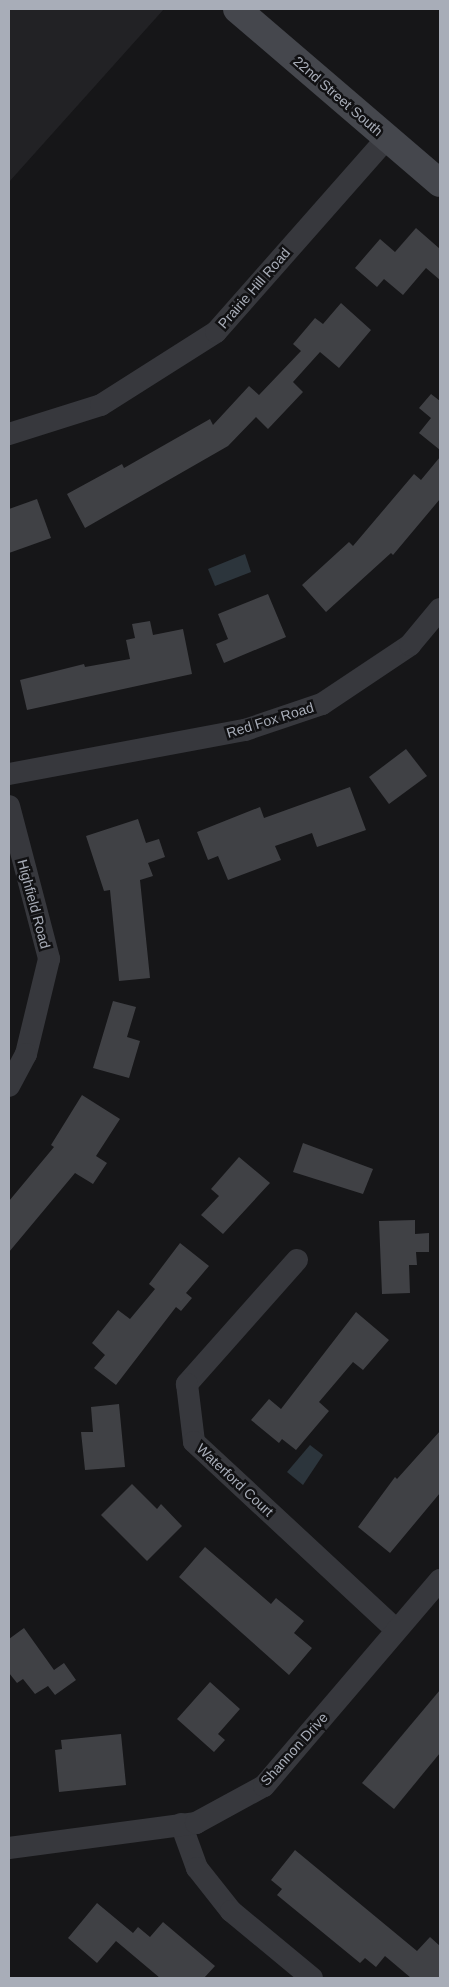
<!DOCTYPE html>
<style>
body{margin:0}
#map{position:relative;width:449px;height:1987px;overflow:hidden;background:#161618;font-family:Arial,sans-serif}
div>[style]{position:absolute}
.built>*{inset:0;background:#222225}
.water>*{inset:0;background:#2c353c}
.building>*{inset:0;background:#404145}
.street>*{height:22px;margin:-11px;padding:0 11px;transform-origin:11px;border-radius:11px;background:#37383d}
.secondary>*{height:28px;margin:-14px;padding:0 14px;transform-origin:14px;border-radius:14px;background:#45474d}
span{translate:-50% -50%;white-space:nowrap;text-align:center;line-height:1.15;-webkit-text-stroke:5px #111113;paint-order:stroke}
.street-label{font-size:14px;color:#a8adb8}
.frame{position:absolute;inset:0;border:10px solid #a8adb8;pointer-events:none}
</style>
<div id="map">
<div class="built">
<div style="clip-path:polygon(9px 9px,164px 9px,9px 182px)"></div>
</div>
<div class="water">
<div style="clip-path:polygon(245px 554px,251px 572px,215px 586px,208px 569px)"></div>
<div style="clip-path:polygon(310px 1445px,323px 1455px,303px 1485px,287px 1472px)"></div>
</div>
<div class="building">
<div style="clip-path:polygon(416px 228px,440px 249px,440px 280px,426px 268px,403px 295px,384px 279px,377px 287px,355px 268px,380px 239px,395px 252px)"></div>
<div style="clip-path:polygon(341px 303px,371px 330px,339px 368px,320px 352px,293px 382px,303px 392px,268px 429px,256px 417px,228px 446px,85px 528px,67px 494px,122px 464px,124px 468px,210px 419px,213px 425px,249px 386px,259px 395px,301px 351px,293px 344px,315px 318px,323px 324px)"></div>
<div style="clip-path:polygon(431px 394px,440px 401px,440px 450px,419px 433px,431px 418px,419px 408px)"></div>
<div style="clip-path:polygon(440px 457px,440px 499px,393px 555px,391px 553px,326px 612px,302px 585px,349px 542px,353px 546px,414px 474px,421px 480px)"></div>
<div style="clip-path:polygon(37px 499px,51px 538px,9px 553px,9px 509px)"></div>
<div style="clip-path:polygon(268px 594px,286px 637px,224px 663px,216px 644px,228px 639px,218px 614px)"></div>
<div style="clip-path:polygon(150px 621px,153px 635px,183px 629px,192px 674px,27px 710px,20px 680px,84px 664px,85px 667px,130px 659px,126px 640px,135px 638px,132px 624px)"></div>
<div style="clip-path:polygon(406px 749px,427px 776px,389px 804px,369px 777px)"></div>
<div style="clip-path:polygon(350px 787px,366px 830px,317px 847px,312px 833px,275px 846px,281px 860px,228px 880px,218px 856px,208px 860px,197px 832px,260px 807px,264px 818px)"></div>
<div style="clip-path:polygon(138px 819px,146px 843px,159px 839px,165px 857px,148px 863px,153px 876px,140px 880px,150px 978px,119px 981px,110px 890px,104px 891px,86px 836px)"></div>
<div style="clip-path:polygon(113px 1001px,136px 1007px,127px 1037px,140px 1041px,129px 1078px,93px 1068px)"></div>
<div style="clip-path:polygon(82px 1095px,120px 1119px,96px 1156px,107px 1163px,93px 1184px,75px 1173px,9px 1252px,9px 1201px,54px 1147px,51px 1145px)"></div>
<div style="clip-path:polygon(303px 1143px,373px 1169px,363px 1194px,293px 1172px)"></div>
<div style="clip-path:polygon(239px 1157px,270px 1183px,223px 1234px,201px 1215px,219px 1196px,211px 1189px)"></div>
<div style="clip-path:polygon(415px 1220px,415px 1234px,429px 1233px,429px 1252px,416px 1252px,417px 1265px,409px 1265px,410px 1293px,382px 1294px,379px 1221px)"></div>
<div style="clip-path:polygon(180px 1243px,209px 1266px,186px 1293px,192px 1298px,181px 1311px,176px 1307px,116px 1385px,94px 1368px,105px 1355px,92px 1343px,118px 1310px,130px 1319px,155px 1289px,149px 1284px)"></div>
<div style="clip-path:polygon(356px 1312px,389px 1340px,363px 1370px,353px 1362px,319px 1402px,329px 1411px,296px 1450px,282px 1439px,279px 1443px,251px 1420px,269px 1399px,281px 1409px)"></div>
<div style="clip-path:polygon(119px 1404px,125px 1467px,85px 1470px,81px 1432px,93px 1432px,91px 1407px)"></div>
<div style="clip-path:polygon(440px 1431px,440px 1493px,390px 1553px,358px 1527px,395px 1477px,397px 1479px)"></div>
<div style="clip-path:polygon(132px 1484px,157px 1509px,161px 1504px,182px 1526px,147px 1561px,101px 1515px)"></div>
<div style="clip-path:polygon(205px 1547px,271px 1604px,276px 1598px,304px 1621px,294px 1633px,312px 1648px,289px 1675px,179px 1577px)"></div>
<div style="clip-path:polygon(24px 1628px,54px 1670px,64px 1663px,76px 1680px,55px 1695px,48px 1686px,35px 1694px,23px 1679px,17px 1683px,9px 1673px,9px 1639px)"></div>
<div style="clip-path:polygon(210px 1682px,240px 1709px,218px 1734px,225px 1740px,214px 1752px,177px 1719px)"></div>
<div style="clip-path:polygon(440px 1690px,440px 1753px,394px 1809px,362px 1783px)"></div>
<div style="clip-path:polygon(121px 1734px,126px 1785px,59px 1792px,55px 1750px,62px 1749px,61px 1740px)"></div>
<div style="clip-path:polygon(295px 1850px,417px 1951px,430px 1937px,440px 1946px,440px 1978px,411px 1978px,385px 1956px,376px 1967px,365px 1958px,360px 1963px,277px 1895px,282px 1889px,271px 1880px)"></div>
<div style="clip-path:polygon(97px 1903px,133px 1933px,138px 1927px,150px 1937px,163px 1922px,215px 1966px,204px 1978px,160px 1978px,116px 1941px,97px 1963px,68px 1938px)"></div>
</div>
<div class="street">
<div style="left:9px;top:434px;width:96px;rotate:-17.5deg"></div>
<div style="left:101px;top:405px;width:136px;rotate:-32.4deg"></div>
<div style="left:216px;top:332px;width:259px;rotate:-48.6deg"></div>
<div style="left:9px;top:774px;width:240px;rotate:-10.6deg"></div>
<div style="left:245px;top:730px;width:81px;rotate:-18.7deg"></div>
<div style="left:322px;top:704px;width:106px;rotate:-33.8deg"></div>
<div style="left:410px;top:645px;width:47px;rotate:-50.2deg"></div>
<div style="left:9px;top:806px;width:158px;rotate:75.3deg"></div>
<div style="left:49px;top:959px;width:98px;rotate:103.6deg"></div>
<div style="left:26px;top:1054px;width:36px;rotate:118deg"></div>
<div style="left:297px;top:1260px;width:166px;rotate:131.6deg"></div>
<div style="left:187px;top:1384px;width:58px;rotate:83.1deg"></div>
<div style="left:194px;top:1442px;width:276px;rotate:42.9deg"></div>
<div style="left:181px;top:1824px;width:47px;rotate:70deg"></div>
<div style="left:197px;top:1868px;width:55px;rotate:51.7deg"></div>
<div style="left:231px;top:1911px;width:105px;rotate:39.6deg"></div>
<div style="left:9px;top:1848px;width:189px;rotate:-7.6deg"></div>
<div style="left:196px;top:1823px;width:77px;rotate:-28.6deg"></div>
<div style="left:264px;top:1786px;width:271px;rotate:-49.5deg"></div>
</div>
<div class="secondary">
<div style="left:237px;top:9px;width:267px;rotate:40.6deg"></div>
</div>
<div class="street-label">
<span style="left:338px;top:96px;rotate:41deg">22nd Street South</span>
<span style="left:254px;top:288px;rotate:-49deg">Prairie Hill Road</span>
<span style="left:270px;top:720px;rotate:-17deg">Red Fox Road</span>
<span style="left:34px;top:904px;rotate:75deg">Highfield Road</span>
<span style="left:235px;top:1480px;rotate:43deg">Waterford Court</span>
<span style="left:294px;top:1749px;rotate:-48deg">Shannon Drive</span>
</div>
<div class="frame"></div>
</div>
